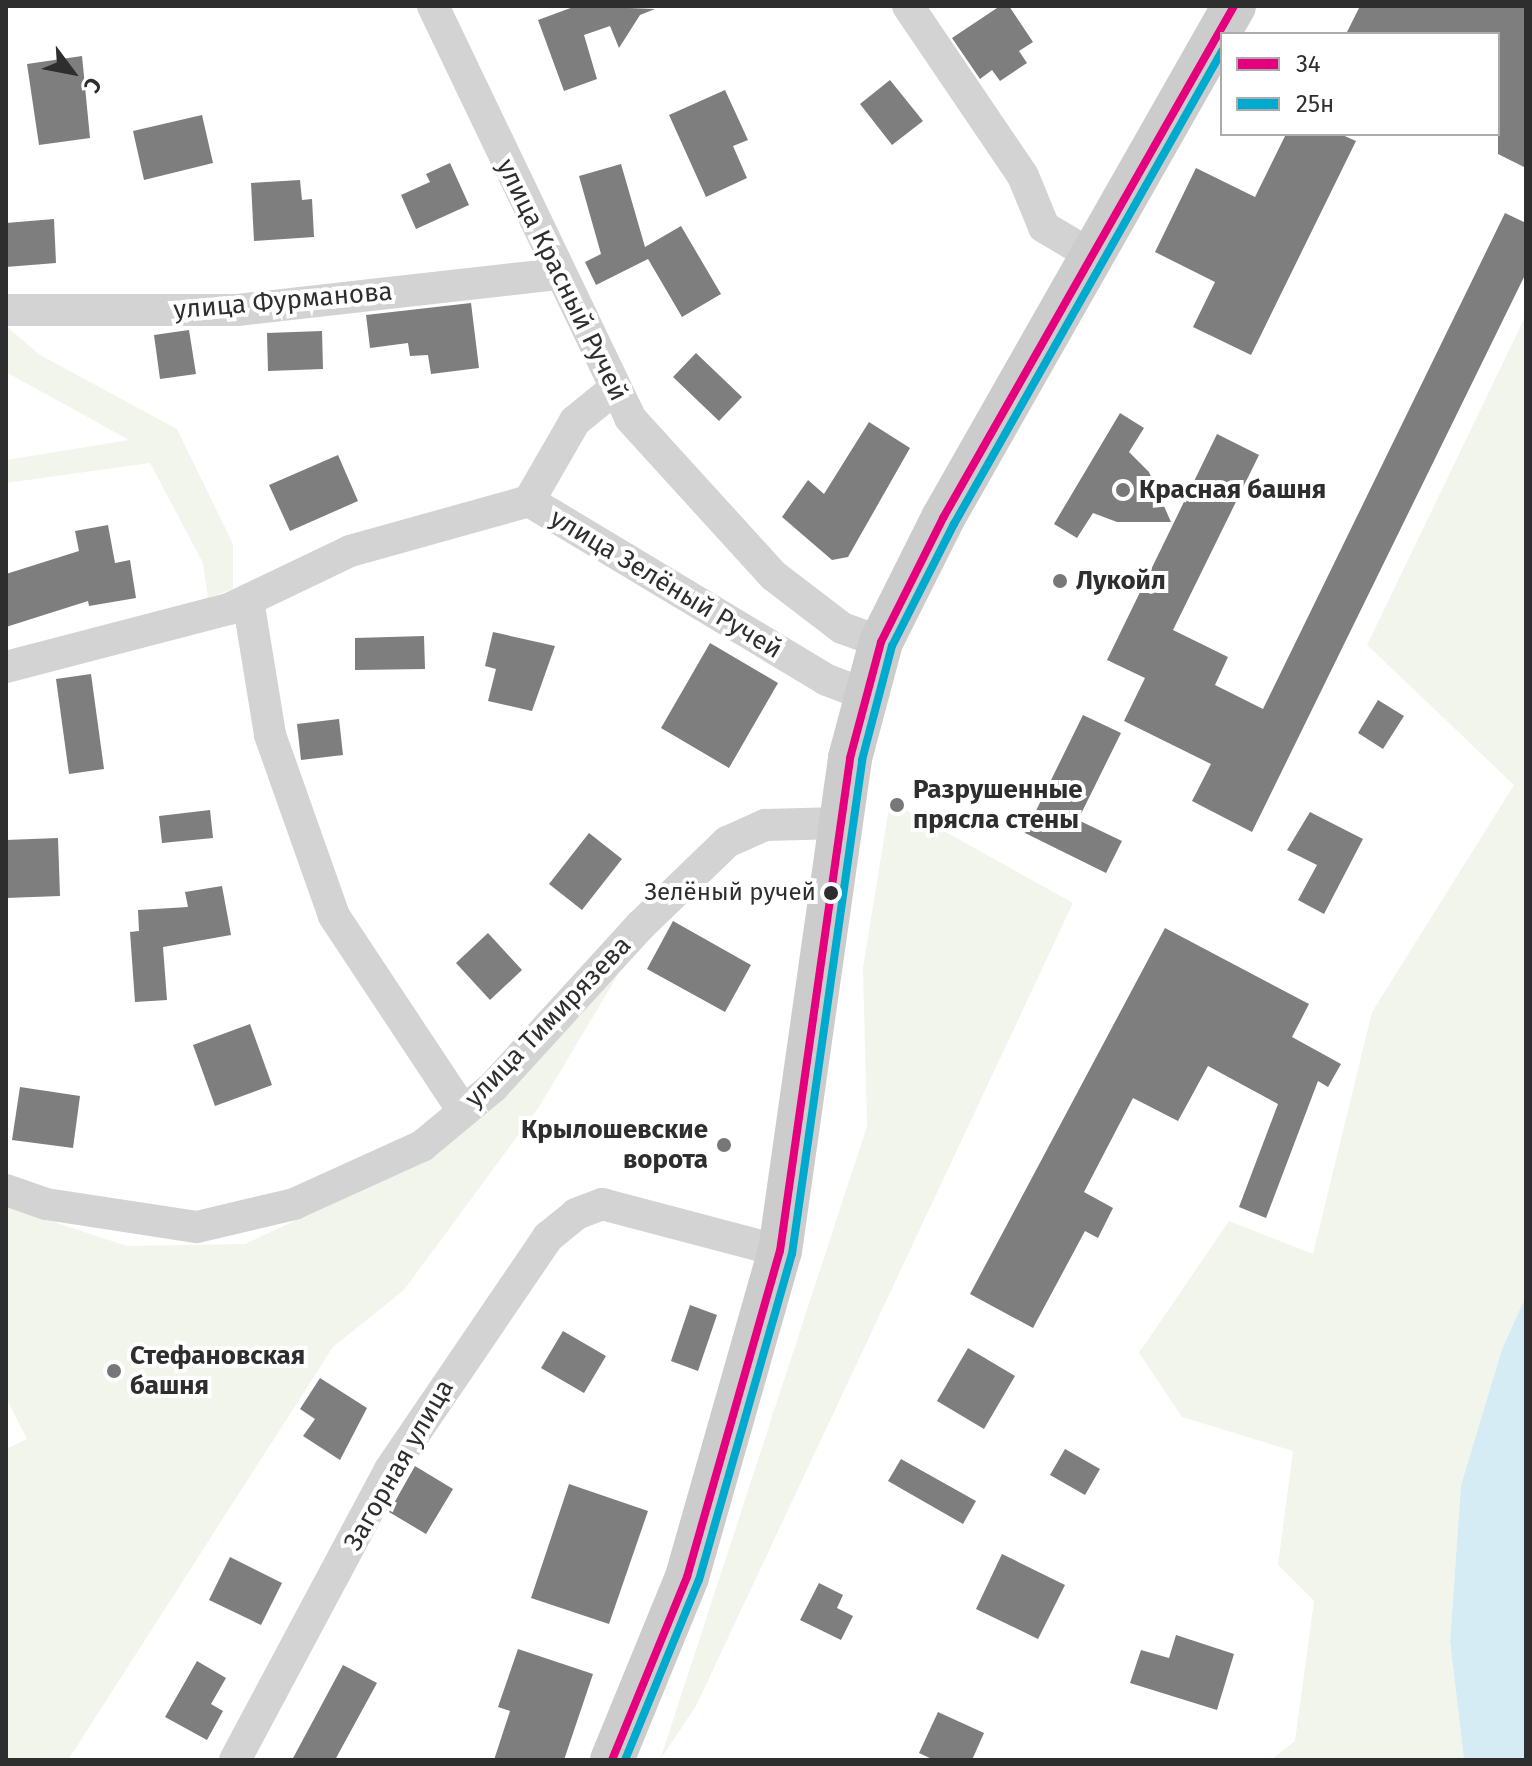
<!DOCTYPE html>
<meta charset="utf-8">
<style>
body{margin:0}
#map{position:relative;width:1532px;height:1766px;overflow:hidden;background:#fff;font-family:"Fira Sans",sans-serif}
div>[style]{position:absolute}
.green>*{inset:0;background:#f2f5eb}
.water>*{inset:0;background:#d6ecf4}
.building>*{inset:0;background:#7e7e7e}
.minor>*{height:32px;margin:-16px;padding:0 16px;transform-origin:16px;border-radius:16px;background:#d3d3d3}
.secondary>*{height:44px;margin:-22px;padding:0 22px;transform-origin:22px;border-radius:22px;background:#ccc}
.bus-1>*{height:8px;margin:-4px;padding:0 4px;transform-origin:4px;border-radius:4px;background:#e5007d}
.bus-2>*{height:8px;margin:-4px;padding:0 4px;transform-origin:4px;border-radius:4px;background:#00a9ce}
.dots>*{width:22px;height:22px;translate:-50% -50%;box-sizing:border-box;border:4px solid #fff;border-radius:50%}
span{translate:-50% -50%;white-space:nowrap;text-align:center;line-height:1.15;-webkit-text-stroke:8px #fff;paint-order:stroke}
.bus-label{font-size:24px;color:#2e2e2e}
.right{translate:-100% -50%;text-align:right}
.street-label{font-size:26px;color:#2e2e2e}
.poi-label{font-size:26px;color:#2e2e2e;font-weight:700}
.left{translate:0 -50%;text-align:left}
.frame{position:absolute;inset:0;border:8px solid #2e2e2e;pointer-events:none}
.legend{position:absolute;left:1220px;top:32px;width:280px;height:104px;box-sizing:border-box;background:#fff;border:2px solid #ababab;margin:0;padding:10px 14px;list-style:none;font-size:24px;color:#2e2e2e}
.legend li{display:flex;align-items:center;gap:16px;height:40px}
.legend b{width:40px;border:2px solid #ababab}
.north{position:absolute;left:32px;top:32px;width:80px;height:80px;-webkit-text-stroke:6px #fff;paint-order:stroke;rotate:122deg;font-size:22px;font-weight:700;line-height:32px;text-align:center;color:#2e2e2e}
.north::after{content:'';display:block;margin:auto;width:28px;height:36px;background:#2e2e2e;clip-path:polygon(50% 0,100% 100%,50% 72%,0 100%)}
</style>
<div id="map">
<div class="green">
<div style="clip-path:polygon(1526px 315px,1526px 1296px,1502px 1349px,1461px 1485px,1450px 1641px,1464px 1760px,1271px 1760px,1295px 1741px,1314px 1601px,1278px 1565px,1293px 1451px,1182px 1417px,1139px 1353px,1229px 1221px,1313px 1254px,1372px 1012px,1514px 785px,1367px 645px)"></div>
<div style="clip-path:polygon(6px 326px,40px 355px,177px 429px,233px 544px,233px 589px,208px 598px,203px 563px,150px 463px,6px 483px,6px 460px,129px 440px,6px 372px)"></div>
<div style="clip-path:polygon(890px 801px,1073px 903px,696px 1706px,660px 1760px,867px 1126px,863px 968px)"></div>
<div style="clip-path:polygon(619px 973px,539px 1107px,404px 1290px,333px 1347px,68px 1760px,6px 1760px,6px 1449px,27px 1439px,6px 1398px,6px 1206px,127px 1246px,245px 1244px,425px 1160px)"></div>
</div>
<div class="water">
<div style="clip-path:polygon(1526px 1296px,1526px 1760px,1464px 1760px,1450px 1641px,1461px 1485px,1502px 1349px)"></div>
</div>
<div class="building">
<div style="clip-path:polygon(576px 6px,655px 9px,640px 15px,619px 48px,610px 26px,584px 35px,597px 79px,564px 91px,538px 20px)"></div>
<div style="clip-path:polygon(1000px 6px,1009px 6px,1033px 42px,1019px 51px,1027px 63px,1000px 81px,992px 70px,980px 79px,952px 38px)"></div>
<div style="clip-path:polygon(1360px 6px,1526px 6px,1526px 168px,1498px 154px,1498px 34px,1346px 34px)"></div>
<div style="clip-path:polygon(82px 56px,90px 138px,39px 145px,27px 64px)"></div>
<div style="clip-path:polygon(890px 80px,923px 121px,892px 145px,860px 104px)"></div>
<div style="clip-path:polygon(725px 90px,748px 140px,733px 146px,747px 178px,706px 197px,669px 115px)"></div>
<div style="clip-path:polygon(202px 115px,213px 163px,144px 180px,133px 131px)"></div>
<div style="clip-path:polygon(1286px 134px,1340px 134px,1356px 141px,1251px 355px,1193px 327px,1215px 282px,1155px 252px,1196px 168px,1255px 197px)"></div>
<div style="clip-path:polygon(450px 163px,469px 205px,416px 229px,401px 195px,430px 182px,426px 174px)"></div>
<div style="clip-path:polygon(621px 164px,645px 247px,681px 226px,721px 294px,682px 317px,648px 259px,596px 285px,585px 262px,601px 254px,579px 176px)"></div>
<div style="clip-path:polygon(300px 180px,302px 200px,312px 199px,314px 237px,254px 241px,251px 183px)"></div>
<div style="clip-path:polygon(1505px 213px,1526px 223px,1526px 273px,1252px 832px,1192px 801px,1211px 764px,1124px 721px,1145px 678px,1107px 660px,1217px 434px,1259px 455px,1173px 630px,1228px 657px,1215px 685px,1263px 709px)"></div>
<div style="clip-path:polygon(54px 219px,56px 263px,6px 267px,6px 223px)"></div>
<div style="clip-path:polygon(471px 303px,479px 368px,431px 374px,428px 355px,410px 356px,408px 343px,370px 348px,366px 315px)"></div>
<div style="clip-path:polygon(189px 330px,196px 374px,160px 379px,154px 335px)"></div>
<div style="clip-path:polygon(322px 331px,323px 369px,268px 371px,267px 333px)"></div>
<div style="clip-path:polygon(696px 353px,742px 397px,719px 421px,673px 377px)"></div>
<div style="clip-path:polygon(1120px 413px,1144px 428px,1129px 452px,1149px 472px,1171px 522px,1117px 522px,1093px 513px,1077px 538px,1054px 524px)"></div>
<div style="clip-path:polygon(869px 422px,910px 448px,848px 557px,832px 560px,782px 517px,808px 480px,824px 494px)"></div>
<div style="clip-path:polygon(338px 455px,358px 501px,290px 531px,269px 485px)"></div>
<div style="clip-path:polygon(108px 525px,115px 563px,130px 560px,136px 598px,89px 606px,88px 601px,6px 627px,6px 574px,79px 551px,75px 531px)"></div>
<div style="clip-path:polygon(493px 632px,555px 646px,532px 711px,488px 701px,496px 669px,485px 666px)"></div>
<div style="clip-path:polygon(424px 636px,425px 669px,355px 670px,355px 638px)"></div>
<div style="clip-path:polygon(710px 643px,778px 683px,729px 768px,661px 728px)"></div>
<div style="clip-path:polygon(91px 674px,104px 769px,69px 774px,56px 679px)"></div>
<div style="clip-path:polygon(1378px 700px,1404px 716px,1383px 749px,1358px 733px)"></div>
<div style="clip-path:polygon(1083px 715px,1121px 733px,1078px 820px,1122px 841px,1106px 873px,1025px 833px)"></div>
<div style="clip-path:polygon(339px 719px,343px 755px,301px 760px,297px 724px)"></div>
<div style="clip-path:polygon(210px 810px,213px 838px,162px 843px,159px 816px)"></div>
<div style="clip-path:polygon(1310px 812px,1363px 839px,1324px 914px,1298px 900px,1317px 865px,1287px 850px)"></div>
<div style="clip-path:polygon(589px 833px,622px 859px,582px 910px,549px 884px)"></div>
<div style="clip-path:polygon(58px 838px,60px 896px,6px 898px,6px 840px)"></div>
<div style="clip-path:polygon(222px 886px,231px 935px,163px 947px,167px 1000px,135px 1002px,130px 932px,139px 931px,138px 910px,188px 907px,185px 892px)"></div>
<div style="clip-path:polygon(673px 921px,751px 965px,725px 1012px,647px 969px)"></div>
<div style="clip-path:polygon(1165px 928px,1309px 1004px,1292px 1037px,1341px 1064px,1328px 1087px,1318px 1081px,1266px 1218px,1239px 1207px,1278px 1104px,1208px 1066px,1178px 1121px,1133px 1098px,1084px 1192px,1113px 1208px,1098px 1238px,1085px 1231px,1033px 1328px,970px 1294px)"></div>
<div style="clip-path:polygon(488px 933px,522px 970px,490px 1000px,456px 963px)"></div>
<div style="clip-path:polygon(250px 1024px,272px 1085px,215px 1106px,193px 1045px)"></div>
<div style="clip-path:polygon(20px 1087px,80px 1096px,73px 1148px,12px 1140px)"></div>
<div style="clip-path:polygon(690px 1305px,717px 1315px,698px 1371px,671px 1361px)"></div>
<div style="clip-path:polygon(563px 1331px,606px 1356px,584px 1393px,541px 1368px)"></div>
<div style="clip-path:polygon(968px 1348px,1015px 1376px,984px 1429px,937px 1401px)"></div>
<div style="clip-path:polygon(320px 1378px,367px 1408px,340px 1460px,303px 1436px,315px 1419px,300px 1409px)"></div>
<div style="clip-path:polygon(1065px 1449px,1100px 1469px,1085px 1495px,1050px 1475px)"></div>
<div style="clip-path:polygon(901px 1459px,976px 1501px,963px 1524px,888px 1481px)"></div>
<div style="clip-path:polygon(415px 1466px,453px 1489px,426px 1534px,389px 1512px)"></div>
<div style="clip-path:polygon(569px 1484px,648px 1511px,609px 1624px,531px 1598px)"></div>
<div style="clip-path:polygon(1002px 1554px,1065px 1585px,1038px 1639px,976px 1609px)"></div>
<div style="clip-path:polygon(230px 1557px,282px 1583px,261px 1625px,209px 1600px)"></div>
<div style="clip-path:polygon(819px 1583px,843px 1595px,837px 1608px,853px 1616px,841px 1640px,800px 1620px)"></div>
<div style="clip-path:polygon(1176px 1635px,1234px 1654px,1217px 1710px,1130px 1683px,1141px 1650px,1169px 1658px)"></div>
<div style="clip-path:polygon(518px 1649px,593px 1674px,564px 1760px,494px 1760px,510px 1711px,498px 1707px)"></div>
<div style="clip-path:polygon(197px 1661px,226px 1678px,211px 1704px,223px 1711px,207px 1740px,165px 1717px)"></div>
<div style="clip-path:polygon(343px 1665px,377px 1683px,335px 1760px,292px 1760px)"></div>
<div style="clip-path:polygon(938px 1712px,984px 1733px,972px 1760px,934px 1760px,919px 1753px)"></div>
</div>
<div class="minor">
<div style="left:433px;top:6px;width:457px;rotate:64.4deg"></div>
<div style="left:630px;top:418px;width:214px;rotate:47.7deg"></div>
<div style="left:774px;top:576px;width:86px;rotate:37.4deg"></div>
<div style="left:842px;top:628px;width:41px;rotate:19.7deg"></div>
<div style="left:908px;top:6px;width:205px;rotate:55.9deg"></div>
<div style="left:1023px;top:176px;width:55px;rotate:67.6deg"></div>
<div style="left:1044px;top:227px;width:55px;rotate:30.8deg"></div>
<div style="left:6px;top:310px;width:231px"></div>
<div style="left:237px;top:310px;width:324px;rotate:-6.4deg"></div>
<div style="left:529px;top:501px;width:92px;rotate:-60.1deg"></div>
<div style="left:575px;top:421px;width:48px;rotate:-39deg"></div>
<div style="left:248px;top:600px;width:137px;rotate:80.7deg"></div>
<div style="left:270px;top:735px;width:192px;rotate:70.5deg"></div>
<div style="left:334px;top:916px;width:234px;rotate:56.5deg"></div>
<div style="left:6px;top:667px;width:230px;rotate:-14.6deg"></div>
<div style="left:229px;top:609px;width:134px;rotate:-25.6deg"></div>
<div style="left:350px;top:551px;width:186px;rotate:-15.6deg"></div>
<div style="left:529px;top:501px;width:348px;rotate:31deg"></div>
<div style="left:827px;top:680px;width:42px;rotate:21deg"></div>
<div style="left:6px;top:1190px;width:42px;rotate:19.3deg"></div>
<div style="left:46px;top:1204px;width:153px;rotate:8.7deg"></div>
<div style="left:197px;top:1227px;width:100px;rotate:-13.3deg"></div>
<div style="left:294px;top:1204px;width:141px;rotate:-24.4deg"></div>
<div style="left:422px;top:1146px;width:92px;rotate:-39.7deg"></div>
<div style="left:493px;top:1087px;width:219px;rotate:-47.6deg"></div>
<div style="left:641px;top:925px;width:120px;rotate:-44deg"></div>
<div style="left:727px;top:842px;width:42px;rotate:-24.1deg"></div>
<div style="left:765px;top:825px;width:75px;rotate:-1.5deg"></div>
<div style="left:235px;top:1760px;width:327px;rotate:-61.9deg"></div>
<div style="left:389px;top:1471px;width:283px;rotate:-55.8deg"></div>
<div style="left:548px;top:1237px;width:36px;rotate:-39deg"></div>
<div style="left:576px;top:1214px;width:28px;rotate:-21deg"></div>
<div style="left:602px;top:1204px;width:184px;rotate:14.8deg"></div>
</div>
<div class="secondary">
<div style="left:612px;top:1760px;width:198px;rotate:-67.7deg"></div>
<div style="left:687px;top:1577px;width:339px;rotate:-74.1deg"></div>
<div style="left:780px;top:1251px;width:498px;rotate:-81.9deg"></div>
<div style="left:850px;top:758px;width:120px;rotate:-75deg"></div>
<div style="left:881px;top:642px;width:139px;rotate:-63.4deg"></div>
<div style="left:943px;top:518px;width:589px;rotate:-60.39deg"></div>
</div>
<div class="bus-1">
<div style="left:612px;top:1760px;width:198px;rotate:-67.7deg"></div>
<div style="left:687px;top:1577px;width:339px;rotate:-74.1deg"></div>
<div style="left:780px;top:1251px;width:498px;rotate:-81.9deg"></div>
<div style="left:850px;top:758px;width:120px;rotate:-75deg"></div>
<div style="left:881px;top:642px;width:139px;rotate:-63.4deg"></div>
<div style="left:943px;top:518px;width:589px;rotate:-60.39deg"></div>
</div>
<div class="bus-2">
<div style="left:625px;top:1760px;width:195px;rotate:-67.7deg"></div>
<div style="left:699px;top:1580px;width:339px;rotate:-74.1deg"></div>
<div style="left:792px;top:1254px;width:499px;rotate:-81.9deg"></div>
<div style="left:862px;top:760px;width:118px;rotate:-75.3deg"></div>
<div style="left:892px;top:646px;width:137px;rotate:-63.1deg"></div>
<div style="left:954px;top:524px;width:544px;rotate:-60.46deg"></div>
</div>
<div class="dots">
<div style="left:1123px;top:490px;background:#777"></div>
<div style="left:1060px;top:581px;background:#777"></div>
<div style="left:897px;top:805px;background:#777"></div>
<div style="left:831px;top:893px;background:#2e2e2e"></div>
<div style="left:724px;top:1145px;background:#777"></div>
<div style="left:114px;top:1371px;background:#777"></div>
</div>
<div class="bus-label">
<span class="right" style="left:816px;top:893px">Зелёный ручей</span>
</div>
<div class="street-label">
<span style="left:562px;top:280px;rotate:64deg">улица Красный Ручей</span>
<span style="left:283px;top:301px;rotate:-5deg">улица Фурманова</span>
<span style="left:666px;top:584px;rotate:31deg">улица Зелёный Ручей</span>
<span style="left:548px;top:1022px;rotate:-46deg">улица Тимирязева</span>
<span style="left:399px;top:1465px;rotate:-60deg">Загорная улица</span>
</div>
<div class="poi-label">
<span class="left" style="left:1139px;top:490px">Красная башня</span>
<span class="left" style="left:1076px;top:581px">Лукойл</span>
<span class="left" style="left:913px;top:805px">Разрушенные<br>прясла стены</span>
<span class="right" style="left:708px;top:1145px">Крылошевские<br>ворота</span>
<span class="left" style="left:130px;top:1371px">Стефановская<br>башня</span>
</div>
<div class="frame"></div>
<ul class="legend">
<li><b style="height:10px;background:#e5007d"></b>34</li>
<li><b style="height:10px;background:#00a9ce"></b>25н</li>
</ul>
<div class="north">С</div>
</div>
